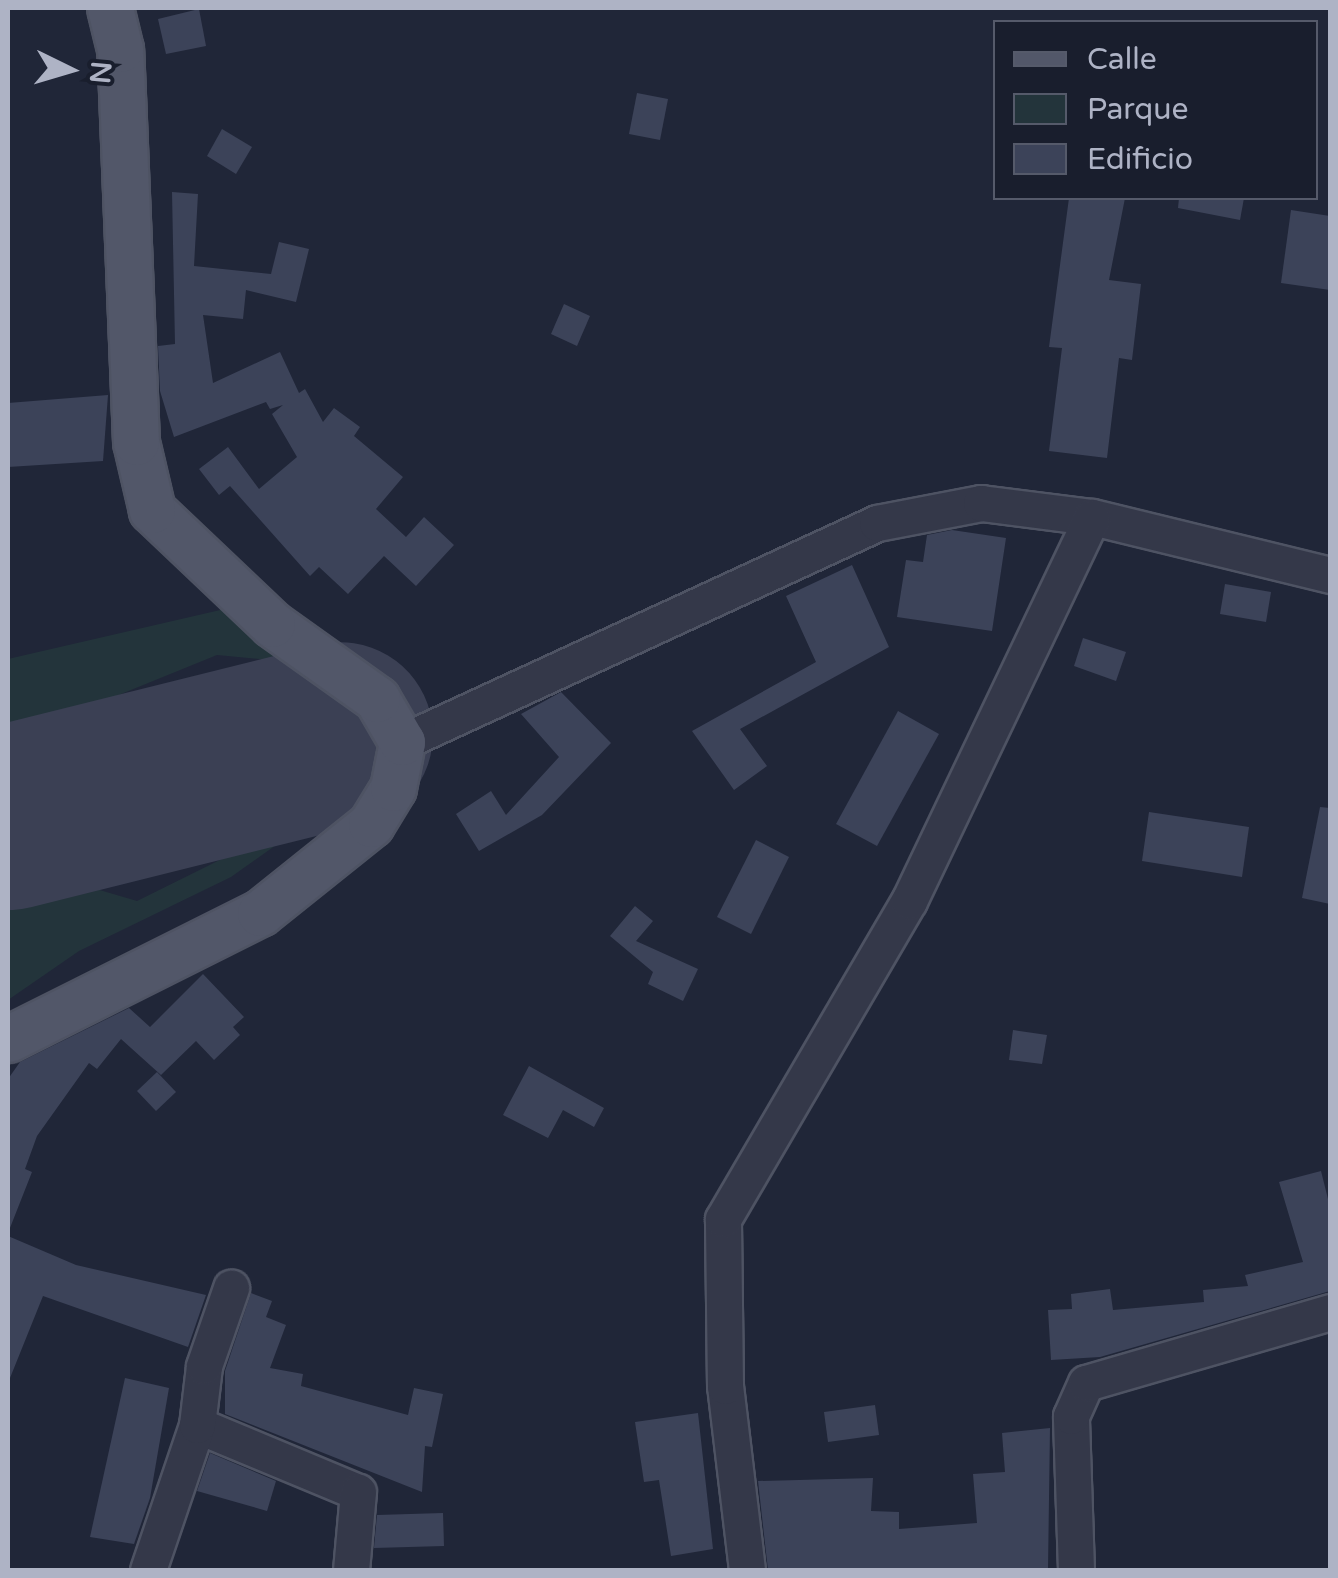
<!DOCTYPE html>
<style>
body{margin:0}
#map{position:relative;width:1338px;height:1578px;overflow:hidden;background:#202638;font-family:"Varela Round",sans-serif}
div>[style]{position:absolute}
.green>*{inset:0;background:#23343b}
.runway>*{height:185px;margin:-92.5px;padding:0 92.5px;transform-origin:92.5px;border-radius:92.5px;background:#3b4054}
.building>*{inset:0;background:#3c4359}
.roads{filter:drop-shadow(2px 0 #4e5363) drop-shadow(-2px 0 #4e5363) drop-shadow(0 2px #4e5363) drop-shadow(0 -2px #4e5363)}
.minor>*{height:35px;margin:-17.5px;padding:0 17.5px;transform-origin:17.5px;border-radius:17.5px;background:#343849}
.major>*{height:45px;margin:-22.5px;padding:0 22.5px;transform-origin:22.5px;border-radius:22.5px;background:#525769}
span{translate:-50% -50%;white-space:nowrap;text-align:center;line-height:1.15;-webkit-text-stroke:8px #191e2d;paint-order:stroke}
.frame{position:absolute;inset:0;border:10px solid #aeb3c5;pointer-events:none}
.legend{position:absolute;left:993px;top:20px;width:325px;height:180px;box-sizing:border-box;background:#191e2d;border:2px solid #555a6a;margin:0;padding:12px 18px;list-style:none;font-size:30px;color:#aeb3c5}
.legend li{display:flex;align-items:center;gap:20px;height:50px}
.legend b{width:50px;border:2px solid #555a6a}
.north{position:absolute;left:20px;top:20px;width:100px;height:100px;-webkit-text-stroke:8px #191e2d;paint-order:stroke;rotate:95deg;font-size:28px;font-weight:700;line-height:40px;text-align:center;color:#aeb3c5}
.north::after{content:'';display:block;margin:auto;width:35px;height:45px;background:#aeb3c5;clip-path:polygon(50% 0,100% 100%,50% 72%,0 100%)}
</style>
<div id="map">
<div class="green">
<div style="clip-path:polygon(229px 608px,356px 697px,361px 737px,341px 788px,300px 828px,231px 877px,79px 951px,8px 1000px,8px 863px,137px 901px,284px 828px,347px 762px,351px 713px,270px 660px,217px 655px,8px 740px,8px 659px)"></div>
</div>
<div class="runway">
<div style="left:8px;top:817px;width:342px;rotate:-14deg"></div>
</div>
<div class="building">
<div style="clip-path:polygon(199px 9px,206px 46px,166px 54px,158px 19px)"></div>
<div style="clip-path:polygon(637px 93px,668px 99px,660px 140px,629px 134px)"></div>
<div style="clip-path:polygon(222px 129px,252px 147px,236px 174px,207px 156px)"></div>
<div style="clip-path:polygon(172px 192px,198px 194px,194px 266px,271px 274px,279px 242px,309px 249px,296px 302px,246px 290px,243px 319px,203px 315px,213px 383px,280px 352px,299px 393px,305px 389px,323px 422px,334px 408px,360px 427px,354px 436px,403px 477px,376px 509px,406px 537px,424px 517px,454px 545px,416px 586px,384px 556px,348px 594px,319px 567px,310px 576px,230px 486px,219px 495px,199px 469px,228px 447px,259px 489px,297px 457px,272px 414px,283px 405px,270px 409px,266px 402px,174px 437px,160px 391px,158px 346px,175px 344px)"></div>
<div style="clip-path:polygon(1069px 198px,1125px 198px,1109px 280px,1141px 284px,1132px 360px,1119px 358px,1107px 458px,1049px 451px,1062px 348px,1049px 347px)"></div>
<div style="clip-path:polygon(1179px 198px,1244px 198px,1240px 220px,1178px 208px)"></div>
<div style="clip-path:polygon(1291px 210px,1330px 216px,1330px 290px,1281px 283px)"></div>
<div style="clip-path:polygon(564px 304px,590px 316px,577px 346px,551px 334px)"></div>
<div style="clip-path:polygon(108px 395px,103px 461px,8px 467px,8px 403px)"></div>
<div style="clip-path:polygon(952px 530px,1006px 538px,992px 631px,897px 617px,906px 560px,923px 562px,927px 535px)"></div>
<div style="clip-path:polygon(852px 565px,889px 647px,740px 729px,767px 766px,734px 790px,692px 731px,816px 662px,786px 596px)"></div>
<div style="clip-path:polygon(1225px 584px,1271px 592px,1266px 622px,1220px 614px)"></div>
<div style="clip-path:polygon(1083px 638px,1126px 652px,1116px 681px,1074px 666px)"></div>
<div style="clip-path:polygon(561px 692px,611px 743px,542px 815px,479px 851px,456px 814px,491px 791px,506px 815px,559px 757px,521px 714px)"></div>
<div style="clip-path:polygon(898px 711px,939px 734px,877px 846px,836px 824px)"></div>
<div style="clip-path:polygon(1320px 807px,1330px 808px,1330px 904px,1302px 898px)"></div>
<div style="clip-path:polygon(1149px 812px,1249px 827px,1242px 877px,1142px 861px)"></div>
<div style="clip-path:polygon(756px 840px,789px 857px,751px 934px,717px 917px)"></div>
<div style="clip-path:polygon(635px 906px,653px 921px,636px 941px,698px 969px,683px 1001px,648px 984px,653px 972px,610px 936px)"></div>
<div style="clip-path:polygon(203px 974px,244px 1017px,233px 1027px,240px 1035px,214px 1060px,196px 1041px,161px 1075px,121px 1039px,97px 1069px,89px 1063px,37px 1136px,25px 1169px,32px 1172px,8px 1233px,8px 1079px,20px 1062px,129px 1008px,150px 1027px)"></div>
<div style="clip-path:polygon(1013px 1030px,1047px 1035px,1042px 1064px,1009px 1060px)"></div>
<div style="clip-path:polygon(529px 1066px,604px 1108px,594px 1127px,563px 1110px,548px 1138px,503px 1115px)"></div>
<div style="clip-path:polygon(157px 1072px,176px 1092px,156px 1111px,137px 1091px)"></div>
<div style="clip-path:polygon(1321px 1171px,1330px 1207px,1330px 1291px,1100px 1357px,1051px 1360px,1048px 1310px,1072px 1309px,1071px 1294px,1110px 1289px,1113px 1310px,1204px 1302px,1203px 1290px,1248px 1286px,1245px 1275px,1303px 1262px,1279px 1182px)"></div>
<div style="clip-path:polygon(8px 1236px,76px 1265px,206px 1295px,188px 1347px,43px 1296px,8px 1383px)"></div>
<div style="clip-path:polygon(251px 1293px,272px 1301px,266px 1317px,286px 1325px,270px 1368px,303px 1374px,301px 1386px,408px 1415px,414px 1388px,443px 1394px,432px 1447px,425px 1446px,422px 1492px,225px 1414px,225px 1371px)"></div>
<div style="clip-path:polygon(125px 1378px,169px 1388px,150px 1498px,134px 1544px,90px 1537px)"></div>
<div style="clip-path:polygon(875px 1405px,879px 1435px,828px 1442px,824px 1412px)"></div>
<div style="clip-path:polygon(698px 1413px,713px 1549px,671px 1556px,659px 1480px,644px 1482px,635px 1422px)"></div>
<div style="clip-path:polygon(1050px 1428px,1048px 1570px,768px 1570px,758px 1481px,873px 1478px,871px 1511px,899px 1512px,899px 1529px,977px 1523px,973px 1474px,1005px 1472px,1002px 1433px)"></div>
<div style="clip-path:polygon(210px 1453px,276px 1481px,267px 1511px,197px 1491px)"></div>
<div style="clip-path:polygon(443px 1513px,444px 1546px,374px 1548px,377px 1515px)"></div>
</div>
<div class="roads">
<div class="minor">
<div style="left:402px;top:742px;width:523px;rotate:-24.75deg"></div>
<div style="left:877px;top:523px;width:106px;rotate:-10.9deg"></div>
<div style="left:981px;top:503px;width:112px;rotate:7.2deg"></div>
<div style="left:1092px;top:517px;width:245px;rotate:13.7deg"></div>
<div style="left:197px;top:1425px;width:174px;rotate:22.6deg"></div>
<div style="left:358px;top:1492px;width:78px;rotate:95.1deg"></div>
<div style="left:148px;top:1570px;width:153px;rotate:-71.3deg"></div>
<div style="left:197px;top:1425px;width:59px;rotate:-83.2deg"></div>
<div style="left:204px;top:1366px;width:83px;rotate:-70.9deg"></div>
<div style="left:747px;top:1570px;width:185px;rotate:-96.8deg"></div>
<div style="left:725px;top:1386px;width:167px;rotate:-90.7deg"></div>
<div style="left:723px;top:1219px;width:368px;rotate:-59.7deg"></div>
<div style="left:909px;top:901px;width:425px;rotate:-64.5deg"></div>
<div style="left:1076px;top:1570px;width:154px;rotate:-91.9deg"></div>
<div style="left:1071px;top:1416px;width:36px;rotate:-66deg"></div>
<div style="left:1086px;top:1383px;width:254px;rotate:-16.2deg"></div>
</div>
<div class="major">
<div style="left:8px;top:1039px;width:282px;rotate:-26.6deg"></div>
<div style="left:260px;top:913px;width:142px;rotate:-38.7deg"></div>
<div style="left:371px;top:824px;width:42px;rotate:-58.6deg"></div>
<div style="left:393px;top:788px;width:47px;rotate:-78.9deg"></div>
<div style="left:402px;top:742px;width:50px;rotate:-120.2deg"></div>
<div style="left:377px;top:699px;width:129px;rotate:-144.5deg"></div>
<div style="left:272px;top:624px;width:166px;rotate:-136.5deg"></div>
<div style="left:152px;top:510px;width:70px;rotate:-103.2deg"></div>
<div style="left:136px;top:442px;width:393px;rotate:-92.3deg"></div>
<div style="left:120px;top:49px;width:42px;rotate:-103.7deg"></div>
</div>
</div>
<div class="frame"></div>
<ul class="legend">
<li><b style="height:12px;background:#525769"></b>Calle</li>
<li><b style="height:28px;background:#23343b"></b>Parque</li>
<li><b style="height:28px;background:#3c4359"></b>Edificio</li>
</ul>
<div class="north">N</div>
</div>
